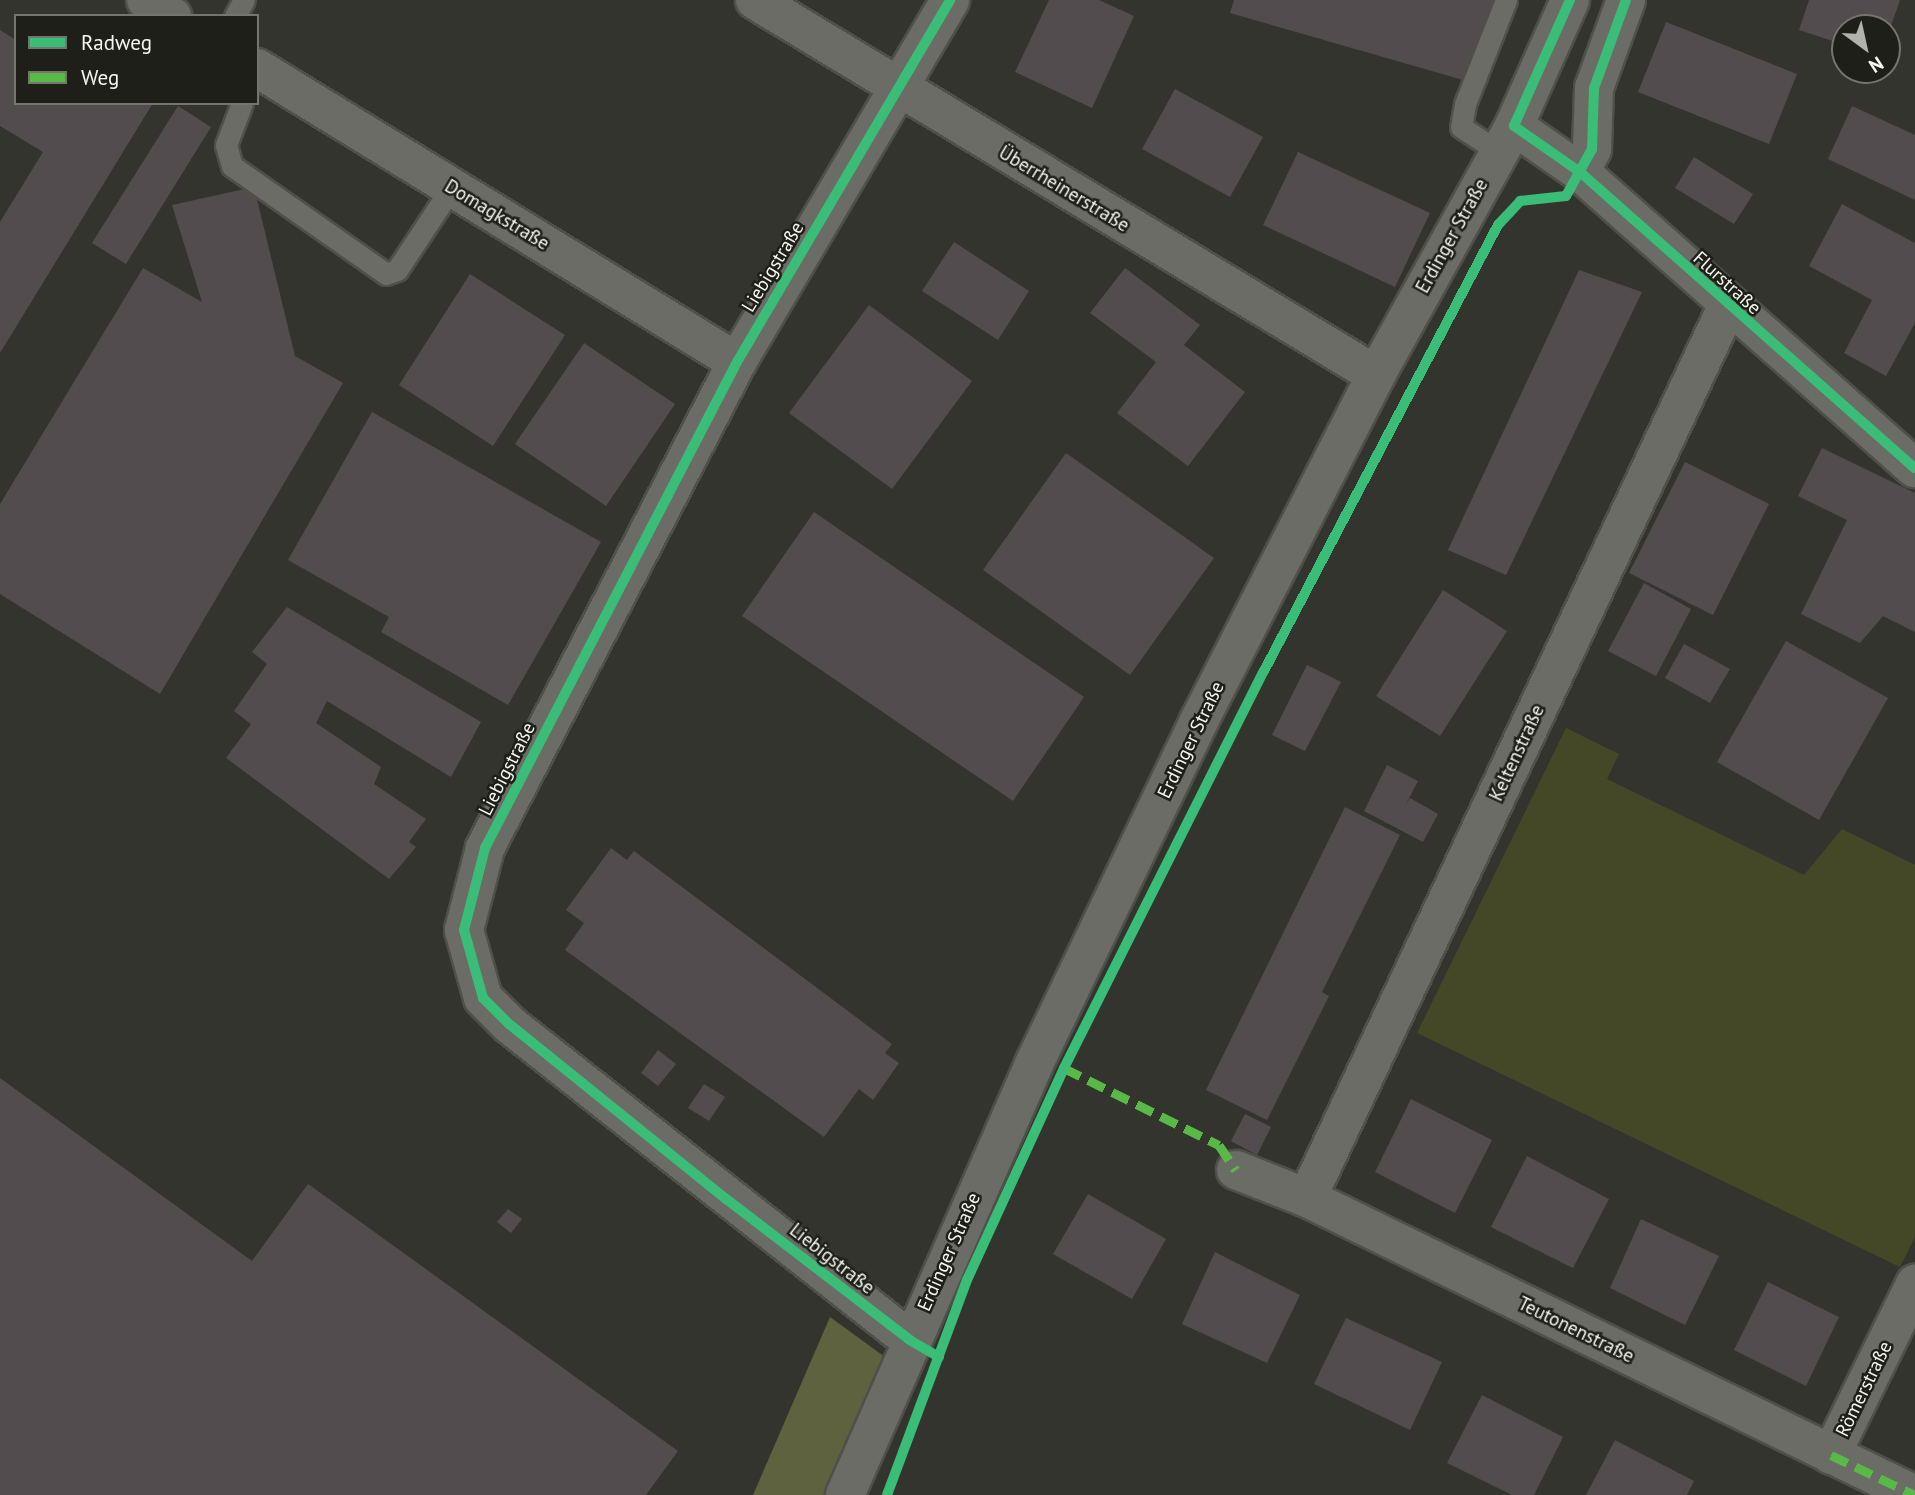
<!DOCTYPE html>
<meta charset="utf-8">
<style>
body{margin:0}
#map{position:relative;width:1915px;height:1495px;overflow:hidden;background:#34342e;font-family:"PT Sans",sans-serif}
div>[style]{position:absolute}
.green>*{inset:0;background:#454826}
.forest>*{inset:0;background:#5e623e}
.building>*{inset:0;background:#524c4e}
.roads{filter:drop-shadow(2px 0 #4f504a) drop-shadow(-2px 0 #4f504a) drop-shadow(0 2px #4f504a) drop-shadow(0 -2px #4f504a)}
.lane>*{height:21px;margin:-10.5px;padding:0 10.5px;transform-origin:10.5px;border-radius:10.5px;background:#6b6c66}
.street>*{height:38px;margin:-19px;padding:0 19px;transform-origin:19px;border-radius:19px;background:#6b6c66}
.secondary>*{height:38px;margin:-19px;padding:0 19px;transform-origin:19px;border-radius:19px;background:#6b6c66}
.quiet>*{height:9px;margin-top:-4.5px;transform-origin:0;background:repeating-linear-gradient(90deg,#58b947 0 18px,transparent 0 27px)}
.cycleway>*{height:10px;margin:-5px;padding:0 5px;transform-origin:5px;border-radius:5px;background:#3abd76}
span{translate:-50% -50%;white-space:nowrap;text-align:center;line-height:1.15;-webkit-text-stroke:5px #1e1f18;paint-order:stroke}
.street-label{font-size:19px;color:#f5f6ed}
.legend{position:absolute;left:14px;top:14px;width:245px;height:91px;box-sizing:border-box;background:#1e1f18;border:2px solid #74756d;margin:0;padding:9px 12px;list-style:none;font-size:21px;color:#f5f6ed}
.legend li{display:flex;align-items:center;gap:14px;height:35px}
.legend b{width:35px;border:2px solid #74756d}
.north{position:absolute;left:1831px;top:14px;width:70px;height:70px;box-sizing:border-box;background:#1e1f18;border:2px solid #74756d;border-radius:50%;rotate:147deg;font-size:19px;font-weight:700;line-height:28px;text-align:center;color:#f5f6ed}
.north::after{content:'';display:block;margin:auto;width:24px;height:32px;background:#b1b2aa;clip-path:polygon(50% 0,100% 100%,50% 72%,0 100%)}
</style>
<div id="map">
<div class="green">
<div style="clip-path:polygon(1566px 728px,1619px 754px,1607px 779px,1804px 875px,1842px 829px,1915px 865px,1915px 1237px,1900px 1267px,1417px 1033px)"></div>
</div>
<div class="forest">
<div style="clip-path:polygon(830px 1317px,885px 1357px,834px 1495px,753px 1495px)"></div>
</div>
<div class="building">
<div style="clip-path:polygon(1049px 0,1099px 0,1134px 16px,1092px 108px,1015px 72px)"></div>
<div style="clip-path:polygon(1234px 0,1494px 0,1470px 82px,1230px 13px)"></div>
<div style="clip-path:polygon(1809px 0,1900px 0,1887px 37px,1887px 28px,1845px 28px,1845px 45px,1799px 30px)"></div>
<div style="clip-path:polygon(1666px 22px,1797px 74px,1769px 144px,1638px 92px)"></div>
<div style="clip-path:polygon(0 30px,16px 40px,16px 103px,153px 103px,0 353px,0 222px,43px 152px,0 126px)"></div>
<div style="clip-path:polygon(1175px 89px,1263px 137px,1230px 197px,1142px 149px)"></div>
<div style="clip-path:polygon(178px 106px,211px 127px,126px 264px,92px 243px)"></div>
<div style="clip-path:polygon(1852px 106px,1915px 135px,1915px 200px,1828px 159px)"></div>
<div style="clip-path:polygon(1298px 152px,1430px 213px,1395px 287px,1263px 225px)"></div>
<div style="clip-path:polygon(1694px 157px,1753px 194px,1734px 224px,1675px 188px)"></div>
<div style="clip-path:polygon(254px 187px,295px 356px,343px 383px,160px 694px,0 594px,0 504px,143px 268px,202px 302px,172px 205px)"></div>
<div style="clip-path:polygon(1842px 204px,1915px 243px,1915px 323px,1886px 376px,1844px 353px,1872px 300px,1809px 266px)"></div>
<div style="clip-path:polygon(954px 242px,1029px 291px,998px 340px,922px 291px)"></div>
<div style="clip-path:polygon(1125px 268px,1200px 325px,1184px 345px,1245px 392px,1188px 466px,1117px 413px,1156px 362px,1090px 313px)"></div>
<div style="clip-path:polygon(1579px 270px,1642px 292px,1506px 575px,1448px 550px)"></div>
<div style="clip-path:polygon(470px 274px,565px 335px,493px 446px,399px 385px)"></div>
<div style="clip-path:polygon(869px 305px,972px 381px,892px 489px,789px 413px)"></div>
<div style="clip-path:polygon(584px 343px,675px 404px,606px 506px,515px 444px)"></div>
<div style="clip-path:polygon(372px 412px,601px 542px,508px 705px,381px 632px,389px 617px,288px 560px)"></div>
<div style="clip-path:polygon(1822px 448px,1915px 493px,1915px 632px,1883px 616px,1860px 643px,1801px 614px,1847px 520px,1798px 496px)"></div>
<div style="clip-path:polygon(1066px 453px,1214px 558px,1130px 675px,983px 570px)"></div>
<div style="clip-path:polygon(1685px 462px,1769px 504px,1713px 615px,1629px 573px)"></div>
<div style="clip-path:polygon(814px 512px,1084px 697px,1013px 801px,742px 616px)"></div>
<div style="clip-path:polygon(1644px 583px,1691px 609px,1656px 676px,1608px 651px)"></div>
<div style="clip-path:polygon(1443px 590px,1507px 631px,1440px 736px,1376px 696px)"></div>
<div style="clip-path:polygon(287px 607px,481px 722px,451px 777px,327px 701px,316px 723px,381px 767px,374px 784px,426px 819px,409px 842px,416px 847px,389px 879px,226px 758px,251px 724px,234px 711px,267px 664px,252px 652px)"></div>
<div style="clip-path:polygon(1786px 641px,1888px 698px,1819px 820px,1717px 762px)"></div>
<div style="clip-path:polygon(1684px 644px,1730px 669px,1710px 703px,1665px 678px)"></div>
<div style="clip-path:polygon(1307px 665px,1341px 682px,1305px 751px,1272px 735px)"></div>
<div style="clip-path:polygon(1387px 765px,1418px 781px,1405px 806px,1410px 798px,1438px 814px,1423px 842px,1364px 811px)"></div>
<div style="clip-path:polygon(1345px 807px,1400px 835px,1322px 992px,1329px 996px,1267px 1120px,1206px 1090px)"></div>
<div style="clip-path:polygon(611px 848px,627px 860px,634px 851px,892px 1044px,885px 1053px,899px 1063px,873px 1100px,859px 1089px,824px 1137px,565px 950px,584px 923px,566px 910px)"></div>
<div style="clip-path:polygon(658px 1050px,676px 1064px,658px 1086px,641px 1073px)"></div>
<div style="clip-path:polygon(0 1078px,252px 1261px,308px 1184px,678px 1451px,646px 1495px,0 1495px)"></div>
<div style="clip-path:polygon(704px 1084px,725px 1097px,709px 1121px,688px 1108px)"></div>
<div style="clip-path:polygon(1411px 1099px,1492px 1140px,1455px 1213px,1375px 1172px)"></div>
<div style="clip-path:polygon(1245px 1114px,1271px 1127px,1257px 1155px,1231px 1141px)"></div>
<div style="clip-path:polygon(1527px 1156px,1609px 1199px,1573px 1268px,1491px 1227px)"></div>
<div style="clip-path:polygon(1088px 1194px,1166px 1239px,1132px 1299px,1053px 1254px)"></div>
<div style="clip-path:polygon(508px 1209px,522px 1219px,511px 1233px,497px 1222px)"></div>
<div style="clip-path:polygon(1641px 1219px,1719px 1256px,1685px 1325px,1610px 1288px)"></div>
<div style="clip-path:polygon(1215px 1252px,1300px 1295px,1267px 1363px,1182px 1324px)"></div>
<div style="clip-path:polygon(1768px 1282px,1839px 1317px,1806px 1386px,1734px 1350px)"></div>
<div style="clip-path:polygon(1346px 1318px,1442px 1362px,1410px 1430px,1314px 1384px)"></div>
<div style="clip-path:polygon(1482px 1395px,1563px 1437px,1534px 1495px,1512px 1495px,1447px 1463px)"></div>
<div style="clip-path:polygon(1615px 1440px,1694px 1481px,1687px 1495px,1586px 1495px)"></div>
</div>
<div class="roads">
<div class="lane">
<div style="left:235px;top:16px;width:18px;rotate:-61deg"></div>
<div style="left:242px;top:103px;width:45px;rotate:110.9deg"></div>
<div style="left:226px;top:145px;width:22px;rotate:74deg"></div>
<div style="left:232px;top:166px;width:188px;rotate:35deg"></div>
<div style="left:386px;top:274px;width:12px;rotate:-20deg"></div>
<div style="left:397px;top:270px;width:100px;rotate:-56.5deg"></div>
<div style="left:1499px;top:152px;width:45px;rotate:-146.7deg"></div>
<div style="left:1461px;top:127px;width:23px;rotate:-80deg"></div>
<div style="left:1465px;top:104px;width:112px;rotate:-68.5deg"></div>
</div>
<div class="street">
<div style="left:146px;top:0;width:31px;rotate:32deg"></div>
<div style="left:755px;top:0;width:725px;rotate:31.13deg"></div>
<div style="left:257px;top:68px;width:563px;rotate:31.49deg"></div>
<div style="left:1514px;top:126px;width:80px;rotate:34.9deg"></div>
<div style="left:1580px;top:172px;width:447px;rotate:41.5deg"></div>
<div style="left:1580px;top:172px;width:26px;rotate:-62deg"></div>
<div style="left:1592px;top:149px;width:61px;rotate:-88.1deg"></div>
<div style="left:1594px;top:88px;width:94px;rotate:-70deg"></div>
<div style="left:1236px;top:1170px;width:76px;rotate:21.5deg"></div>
<div style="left:1307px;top:1198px;width:677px;rotate:26.03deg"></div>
<div style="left:1307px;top:1198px;width:985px;rotate:-64.76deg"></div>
<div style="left:910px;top:1340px;width:509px;rotate:-141.78deg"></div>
<div style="left:510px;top:1025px;width:38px;rotate:-135deg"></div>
<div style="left:483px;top:998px;width:71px;rotate:-105.6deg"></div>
<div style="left:464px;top:930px;width:85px;rotate:-75.6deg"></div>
<div style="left:485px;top:848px;width:547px;rotate:-62.59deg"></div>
<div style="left:737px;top:362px;width:420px;rotate:-59.5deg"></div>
<div style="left:1831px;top:1455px;width:191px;rotate:-63.8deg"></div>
</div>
<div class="secondary">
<div style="left:845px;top:1495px;width:471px;rotate:-66.3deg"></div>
<div style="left:1034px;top:1064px;width:381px;rotate:-64.3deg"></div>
<div style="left:1199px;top:721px;width:389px;rotate:-62.9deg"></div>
<div style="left:1376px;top:375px;width:285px;rotate:-61deg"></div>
<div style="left:1514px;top:126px;width:138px;rotate:-66deg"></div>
</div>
</div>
<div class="quiet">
<div style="left:1064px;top:1068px;width:173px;rotate:26.4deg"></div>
<div style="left:1219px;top:1145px;width:30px;rotate:56deg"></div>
<div style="left:1831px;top:1455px;width:93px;rotate:25.5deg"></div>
</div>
<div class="cycleway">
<div style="left:1570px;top:0;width:138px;rotate:114deg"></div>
<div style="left:1514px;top:126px;width:80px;rotate:34.9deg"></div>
<div style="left:1580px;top:172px;width:447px;rotate:41.5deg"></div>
<div style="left:939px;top:1357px;width:34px;rotate:-150deg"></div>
<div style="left:910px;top:1340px;width:232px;rotate:-142.5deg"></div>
<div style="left:726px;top:1199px;width:277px;rotate:-141.1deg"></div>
<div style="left:510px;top:1025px;width:38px;rotate:-135deg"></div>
<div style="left:483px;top:998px;width:71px;rotate:-105.6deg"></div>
<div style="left:464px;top:930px;width:85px;rotate:-75.6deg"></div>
<div style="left:485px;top:848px;width:547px;rotate:-62.59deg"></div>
<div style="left:737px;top:362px;width:420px;rotate:-59.5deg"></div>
<div style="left:887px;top:1495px;width:229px;rotate:-69.6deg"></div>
<div style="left:967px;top:1280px;width:233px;rotate:-65.4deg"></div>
<div style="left:1064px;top:1068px;width:445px;rotate:-63.3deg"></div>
<div style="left:1264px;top:671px;width:504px;rotate:-62.32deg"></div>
<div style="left:1498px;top:225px;width:33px;rotate:-47deg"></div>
<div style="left:1520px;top:201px;width:46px;rotate:-6.2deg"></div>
<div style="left:1566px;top:196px;width:54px;rotate:-61deg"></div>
<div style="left:1592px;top:149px;width:61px;rotate:-88.1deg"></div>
<div style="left:1594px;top:88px;width:94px;rotate:-70deg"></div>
</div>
<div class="street-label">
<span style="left:1064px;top:189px;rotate:31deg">Überrheinerstraße</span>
<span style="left:497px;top:215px;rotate:31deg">Domagkstraße</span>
<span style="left:1452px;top:236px;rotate:-61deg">Erdinger Straße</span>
<span style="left:773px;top:267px;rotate:-59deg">Liebigstraße</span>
<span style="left:1727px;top:283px;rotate:42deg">Flurstraße</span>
<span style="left:1191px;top:740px;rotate:-64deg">Erdinger Straße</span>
<span style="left:1517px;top:753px;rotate:-65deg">Keltenstraße</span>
<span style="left:507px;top:769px;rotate:-63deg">Liebigstraße</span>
<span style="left:949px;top:1252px;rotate:-66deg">Erdinger Straße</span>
<span style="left:832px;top:1259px;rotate:38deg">Liebigstraße</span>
<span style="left:1576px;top:1330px;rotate:26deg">Teutonenstraße</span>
<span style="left:1864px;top:1389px;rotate:-64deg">Römerstraße</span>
</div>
<ul class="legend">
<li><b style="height:9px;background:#3abd76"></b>Radweg</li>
<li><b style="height:9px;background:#58b947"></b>Weg</li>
</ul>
<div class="north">N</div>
</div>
